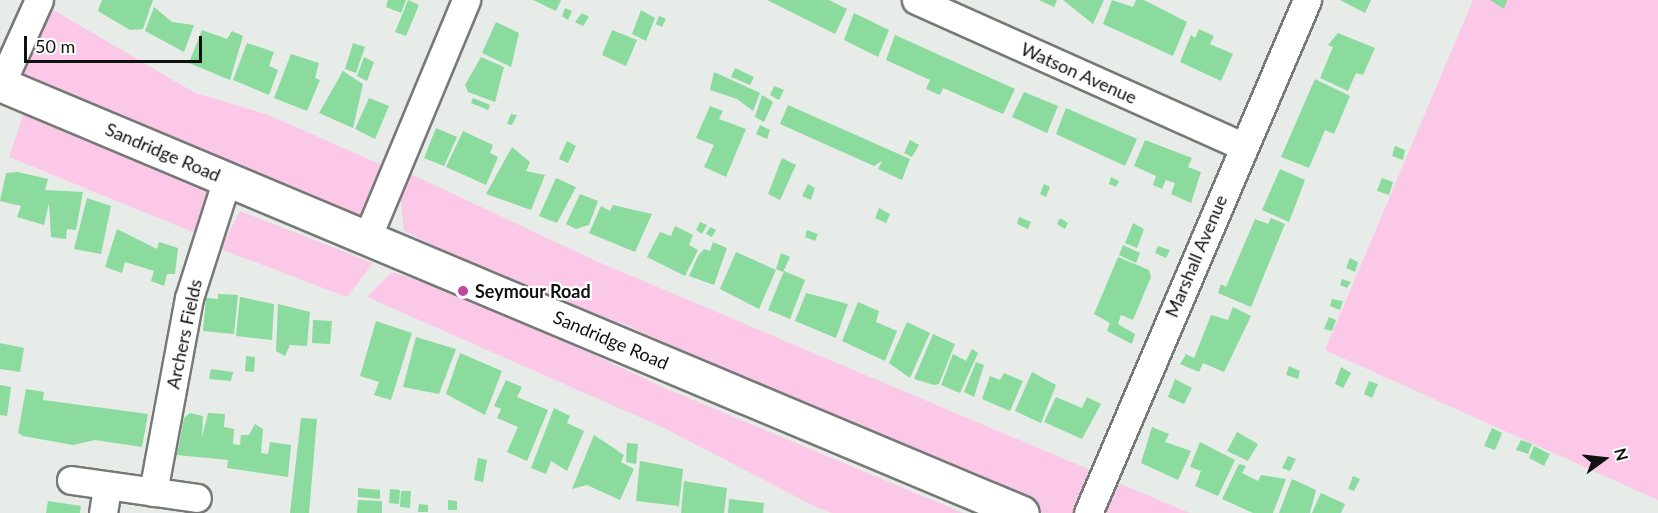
<!DOCTYPE html>
<style>
body{margin:0}
#map{position:relative;width:1658px;height:513px;overflow:hidden;background:#e7ece8;font-family:Lato,sans-serif}
div>[style]{position:absolute}
.green>*{inset:0;background:#fbc8e8}
.building>*{inset:0;background:#8bda9e}
.roads{filter:drop-shadow(2px 0 #757a76) drop-shadow(-2px 0 #757a76) drop-shadow(0 2px #757a76) drop-shadow(0 -2px #757a76)}
.minor>*{height:27px;margin:-13.5px;padding:0 13.5px;transform-origin:13.5px;border-radius:13.5px;background:#fff}
.secondary>*{height:33px;margin:-16.5px;padding:0 16.5px;transform-origin:16.5px;border-radius:16.5px;background:#fff}
.dots>*{width:16px;height:16px;translate:-50% -50%;box-sizing:border-box;border:3px solid #fff;border-radius:50%}
span{translate:-50% -50%;white-space:nowrap;text-align:center;line-height:1.15;-webkit-text-stroke:4.5px #fff;paint-order:stroke}
.street-label{font-size:18px;color:#101211}
.poi-label{font-size:18px;color:#101211;font-weight:700}
.left{translate:0 -50%;text-align:left}
.north{position:absolute;left:1574px;top:429px;width:60px;height:60px;-webkit-text-stroke:4px #fff;paint-order:stroke;rotate:75deg;font-size:16px;font-weight:700;line-height:24px;text-align:center;color:#101211}
.north::after{content:'';display:block;margin:auto;width:21px;height:27px;background:#101211;clip-path:polygon(50% 0,100% 100%,50% 72%,0 100%)}
.scale{position:absolute;left:24px;top:36px;width:178px;height:27px;box-sizing:border-box;border:3px solid #101211;border-top:0;padding-left:8px;font-size:18px;line-height:21px;white-space:nowrap;color:#101211;-webkit-text-stroke:4px #fff;paint-order:stroke}
</style>
<div id="map">
<div class="green">
<div style="clip-path:polygon(1473px 0,1658px 0,1658px 500px,1325px 350px)"></div>
<div style="clip-path:polygon(40px 2px,195px 93px,266px 114px,389px 168px,366px 224px,7px 72px)"></div>
<div style="clip-path:polygon(31px 92px,221px 177px,200px 235px,9px 157px)"></div>
<div style="clip-path:polygon(398px 168px,596px 261px,1095px 472px,1080px 513px,1043px 513px,784px 402px,629px 326px,511px 284px,404px 231px)"></div>
<div style="clip-path:polygon(240px 211px,373px 263px,347px 297px,220px 249px)"></div>
<div style="clip-path:polygon(392px 272px,464px 295px,665px 388px,963px 513px,832px 513px,816px 507px,664px 428px,367px 297px)"></div>
<div style="clip-path:polygon(1101px 476px,1166px 503px,1190px 513px,1087px 513px)"></div>
</div>
<div class="building">
<div style="clip-path:polygon(102px 0,153px 0,143px 29px,130px 30px,98px 11px)"></div>
<div style="clip-path:polygon(388px 0,406px 0,401px 13px,386px 7px)"></div>
<div style="clip-path:polygon(408px 0,419px 5px,406px 36px,395px 32px)"></div>
<div style="clip-path:polygon(533px 0,561px 0,556px 11px)"></div>
<div style="clip-path:polygon(767px 0,829px 0,847px 9px,835px 34px)"></div>
<div style="clip-path:polygon(1039px 0,1057px 0,1054px 7px)"></div>
<div style="clip-path:polygon(1063px 0,1104px 0,1093px 24px)"></div>
<div style="clip-path:polygon(1112px 0,1133px 7px,1136px 0,1144px 0,1187px 22px,1173px 56px,1103px 24px)"></div>
<div style="clip-path:polygon(1340px 0,1371px 0,1365px 13px)"></div>
<div style="clip-path:polygon(1490px 0,1507px 0,1504px 9px)"></div>
<div style="clip-path:polygon(154px 7px,172px 22px,194px 25px,184px 52px,145px 31px)"></div>
<div style="clip-path:polygon(565px 8px,572px 11px,568px 20px,562px 16px)"></div>
<div style="clip-path:polygon(641px 10px,655px 18px,646px 41px,632px 34px)"></div>
<div style="clip-path:polygon(582px 13px,589px 17px,583px 26px,575px 22px)"></div>
<div style="clip-path:polygon(854px 13px,889px 30px,878px 57px,844px 40px)"></div>
<div style="clip-path:polygon(659px 16px,666px 19px,662px 27px,656px 24px)"></div>
<div style="clip-path:polygon(496px 22px,519px 33px,511px 67px,482px 53px)"></div>
<div style="clip-path:polygon(1199px 29px,1214px 36px,1210px 44px,1233px 54px,1221px 81px,1180px 62px,1191px 35px,1195px 38px)"></div>
<div style="clip-path:polygon(202px 30px,227px 39px,232px 31px,243px 36px,230px 80px,189px 63px)"></div>
<div style="clip-path:polygon(612px 30px,637px 40px,626px 66px,602px 55px)"></div>
<div style="clip-path:polygon(1338px 33px,1375px 48px,1363px 75px,1356px 73px,1348px 91px,1320px 78px,1333px 47px,1328px 45px)"></div>
<div style="clip-path:polygon(895px 35px,1015px 89px,1003px 114px,943px 88px,940px 95px,926px 89px,930px 80px,886px 60px)"></div>
<div style="clip-path:polygon(247px 43px,274px 52px,269px 66px,278px 70px,269px 95px,233px 80px)"></div>
<div style="clip-path:polygon(353px 43px,365px 47px,356px 73px,345px 69px)"></div>
<div style="clip-path:polygon(291px 54px,319px 63px,315px 78px,320px 80px,307px 111px,274px 98px)"></div>
<div style="clip-path:polygon(364px 57px,374px 62px,367px 81px,357px 76px)"></div>
<div style="clip-path:polygon(481px 57px,504px 67px,495px 102px,468px 92px,465px 85px)"></div>
<div style="clip-path:polygon(735px 68px,754px 77px,750px 85px,731px 77px)"></div>
<div style="clip-path:polygon(343px 71px,363px 84px,353px 128px,319px 113px)"></div>
<div style="clip-path:polygon(714px 72px,760px 93px,753px 111px,737px 99px,710px 90px)"></div>
<div style="clip-path:polygon(1315px 79px,1350px 96px,1334px 134px,1325px 130px,1309px 168px,1281px 157px)"></div>
<div style="clip-path:polygon(774px 86px,784px 90px,779px 100px,770px 95px)"></div>
<div style="clip-path:polygon(1024px 92px,1058px 106px,1047px 133px,1012px 117px)"></div>
<div style="clip-path:polygon(762px 95px,773px 102px,764px 122px,755px 117px)"></div>
<div style="clip-path:polygon(369px 98px,389px 106px,375px 139px,355px 129px)"></div>
<div style="clip-path:polygon(473px 98px,490px 105px,488px 110px,471px 103px)"></div>
<div style="clip-path:polygon(788px 105px,910px 159px,902px 180px,878px 169px,882px 161px,874px 166px,780px 124px)"></div>
<div style="clip-path:polygon(710px 106px,723px 111px,719px 119px,746px 129px,726px 177px,704px 167px,714px 145px,696px 138px)"></div>
<div style="clip-path:polygon(1066px 108px,1137px 139px,1125px 166px,1056px 134px)"></div>
<div style="clip-path:polygon(511px 114px,517px 115px,512px 125px,507px 124px)"></div>
<div style="clip-path:polygon(760px 125px,770px 130px,767px 139px,756px 134px)"></div>
<div style="clip-path:polygon(436px 128px,457px 137px,444px 166px,424px 158px)"></div>
<div style="clip-path:polygon(463px 131px,493px 145px,490px 153px,498px 157px,486px 185px,446px 167px)"></div>
<div style="clip-path:polygon(910px 140px,919px 145px,912px 157px,904px 153px)"></div>
<div style="clip-path:polygon(1145px 140px,1192px 158px,1188px 167px,1201px 172px,1191px 203px,1171px 194px,1175px 183px,1166px 180px,1162px 189px,1153px 185px,1156px 176px,1134px 166px)"></div>
<div style="clip-path:polygon(567px 141px,576px 146px,568px 163px,559px 159px)"></div>
<div style="clip-path:polygon(1395px 146px,1405px 150px,1403px 160px,1392px 156px)"></div>
<div style="clip-path:polygon(512px 147px,530px 162px,526px 171px,545px 175px,531px 210px,486px 194px)"></div>
<div style="clip-path:polygon(782px 158px,796px 165px,780px 200px,768px 194px)"></div>
<div style="clip-path:polygon(1280px 169px,1305px 180px,1289px 222px,1262px 210px)"></div>
<div style="clip-path:polygon(18px 172px,48px 179px,45px 190px,83px 192px,76px 230px,67px 229px,66px 239px,51px 237px,49px 203px,44px 225px,17px 217px,21px 206px,0 201px,6px 173px)"></div>
<div style="clip-path:polygon(1111px 177px,1119px 181px,1116px 187px,1109px 184px)"></div>
<div style="clip-path:polygon(556px 178px,576px 187px,557px 223px,539px 216px)"></div>
<div style="clip-path:polygon(1382px 178px,1393px 182px,1389px 195px,1377px 191px)"></div>
<div style="clip-path:polygon(808px 184px,815px 188px,811px 200px,802px 196px)"></div>
<div style="clip-path:polygon(1044px 184px,1050px 187px,1046px 197px,1040px 194px)"></div>
<div style="clip-path:polygon(580px 194px,598px 201px,589px 225px,576px 229px,566px 224px)"></div>
<div style="clip-path:polygon(87px 198px,111px 206px,101px 254px,74px 249px)"></div>
<div style="clip-path:polygon(613px 205px,652px 214px,635px 252px,589px 233px,601px 206px,610px 211px)"></div>
<div style="clip-path:polygon(879px 208px,890px 214px,886px 223px,875px 218px)"></div>
<div style="clip-path:polygon(1019px 217px,1031px 222px,1028px 229px,1017px 224px)"></div>
<div style="clip-path:polygon(1060px 218px,1068px 223px,1065px 229px,1057px 224px)"></div>
<div style="clip-path:polygon(1271px 218px,1285px 224px,1251px 307px,1218px 293px,1221px 284px,1226px 287px,1255px 219px,1268px 224px)"></div>
<div style="clip-path:polygon(700px 222px,707px 225px,702px 234px,696px 230px)"></div>
<div style="clip-path:polygon(1133px 223px,1144px 229px,1137px 248px,1125px 243px)"></div>
<div style="clip-path:polygon(675px 226px,693px 235px,689px 245px,698px 250px,685px 276px,647px 257px,660px 232px,671px 236px)"></div>
<div style="clip-path:polygon(710px 227px,716px 230px,712px 237px,706px 234px)"></div>
<div style="clip-path:polygon(117px 229px,157px 249px,159px 242px,178px 248px,175px 274px,167px 274px,164px 286px,151px 281px,154px 271px,125px 262px,122px 273px,105px 267px)"></div>
<div style="clip-path:polygon(807px 230px,818px 234px,815px 241px,805px 237px)"></div>
<div style="clip-path:polygon(713px 242px,727px 248px,714px 285px,689px 276px,698px 256px,704px 249px,710px 251px)"></div>
<div style="clip-path:polygon(1123px 245px,1140px 253px,1136px 263px,1119px 255px)"></div>
<div style="clip-path:polygon(1158px 246px,1170px 250px,1166px 258px,1155px 253px)"></div>
<div style="clip-path:polygon(736px 252px,776px 270px,759px 309px,720px 289px)"></div>
<div style="clip-path:polygon(781px 253px,790px 257px,783px 272px,776px 269px)"></div>
<div style="clip-path:polygon(1118px 257px,1149px 270px,1151px 277px,1133px 320px,1121px 315px,1118px 324px,1135px 334px,1132px 344px,1107px 331px,1110px 323px,1094px 314px)"></div>
<div style="clip-path:polygon(1350px 258px,1358px 262px,1355px 272px,1346px 268px)"></div>
<div style="clip-path:polygon(784px 271px,805px 280px,790px 319px,768px 310px)"></div>
<div style="clip-path:polygon(1342px 279px,1351px 282px,1347px 288px,1340px 285px)"></div>
<div style="clip-path:polygon(806px 293px,848px 304px,836px 338px,795px 321px)"></div>
<div style="clip-path:polygon(218px 294px,238px 295px,234px 334px,203px 331px,206px 298px,218px 299px)"></div>
<div style="clip-path:polygon(240px 297px,274px 304px,272px 340px,236px 336px)"></div>
<div style="clip-path:polygon(1332px 299px,1343px 301px,1340px 310px,1330px 306px)"></div>
<div style="clip-path:polygon(858px 302px,879px 311px,876px 322px,897px 331px,885px 361px,842px 341px)"></div>
<div style="clip-path:polygon(278px 304px,310px 312px,307px 346px,290px 345px,285px 356px,276px 351px)"></div>
<div style="clip-path:polygon(1233px 307px,1251px 316px,1224px 372px,1203px 363px,1199px 372px,1180px 364px,1186px 354px,1194px 358px,1211px 315px,1228px 320px)"></div>
<div style="clip-path:polygon(1329px 317px,1336px 320px,1332px 331px,1324px 329px)"></div>
<div style="clip-path:polygon(313px 320px,332px 321px,330px 344px,312px 343px)"></div>
<div style="clip-path:polygon(376px 321px,412px 333px,391px 400px,374px 395px,379px 382px,360px 376px)"></div>
<div style="clip-path:polygon(907px 322px,930px 333px,910px 378px,889px 363px)"></div>
<div style="clip-path:polygon(933px 334px,955px 344px,939px 384px,934px 385px,914px 379px)"></div>
<div style="clip-path:polygon(416px 337px,456px 349px,439px 394px,403px 387px)"></div>
<div style="clip-path:polygon(0 343px,24px 348px,20px 372px,0 369px)"></div>
<div style="clip-path:polygon(972px 349px,978px 353px,960px 393px,941px 385px,953px 354px,966px 361px)"></div>
<div style="clip-path:polygon(460px 353px,502px 371px,485px 415px,446px 394px)"></div>
<div style="clip-path:polygon(246px 356px,255px 357px,254px 372px,245px 371px)"></div>
<div style="clip-path:polygon(976px 362px,984px 365px,974px 397px,964px 392px)"></div>
<div style="clip-path:polygon(1289px 366px,1300px 371px,1298px 379px,1286px 375px)"></div>
<div style="clip-path:polygon(1341px 367px,1351px 373px,1343px 388px,1335px 384px)"></div>
<div style="clip-path:polygon(211px 369px,233px 372px,231px 381px,209px 379px)"></div>
<div style="clip-path:polygon(1032px 372px,1056px 385px,1041px 423px,1015px 411px)"></div>
<div style="clip-path:polygon(1004px 373px,1023px 381px,1010px 411px,982px 399px,990px 376px,1000px 380px)"></div>
<div style="clip-path:polygon(1175px 379px,1192px 388px,1184px 404px,1168px 397px)"></div>
<div style="clip-path:polygon(506px 380px,522px 387px,517px 397px,548px 410px,527px 461px,507px 452px,518px 427px,497px 418px,501px 409px,494px 406px)"></div>
<div style="clip-path:polygon(1369px 381px,1378px 384px,1372px 398px,1364px 394px)"></div>
<div style="clip-path:polygon(0 385px,11px 387px,7px 416px,0 415px)"></div>
<div style="clip-path:polygon(26px 389px,44px 392px,43px 400px,148px 414px,142px 447px,95px 440px,73px 445px,23px 436px,18px 433px)"></div>
<div style="clip-path:polygon(1056px 397px,1082px 408px,1087px 397px,1101px 404px,1082px 439px,1044px 422px)"></div>
<div style="clip-path:polygon(554px 408px,570px 416px,567px 423px,584px 431px,567px 471px,551px 461px,546px 474px,531px 468px)"></div>
<div style="clip-path:polygon(190px 413px,203px 416px,202px 437px,208px 413px,225px 414px,224px 427px,234px 429px,233px 444px,240px 445px,241px 435px,249px 435px,255px 424px,263px 429px,261px 453px,268px 454px,270px 442px,291px 445px,288px 477px,227px 468px,228px 460px,177px 455px,184px 418px)"></div>
<div style="clip-path:polygon(301px 418px,317px 419px,309px 513px,290px 513px)"></div>
<div style="clip-path:polygon(1152px 427px,1169px 434px,1165px 442px,1191px 451px,1178px 480px,1141px 463px)"></div>
<div style="clip-path:polygon(1492px 428px,1502px 433px,1495px 450px,1484px 446px)"></div>
<div style="clip-path:polygon(1237px 432px,1258px 444px,1248px 461px,1227px 451px)"></div>
<div style="clip-path:polygon(594px 435px,624px 455px,621px 462px,634px 469px,620px 500px,587px 485px,572px 489px)"></div>
<div style="clip-path:polygon(1521px 440px,1532px 444px,1528px 454px,1516px 450px)"></div>
<div style="clip-path:polygon(1200px 442px,1235px 460px,1218px 496px,1195px 486px,1201px 471px,1190px 467px)"></div>
<div style="clip-path:polygon(627px 443px,638px 444px,636px 464px,626px 462px)"></div>
<div style="clip-path:polygon(1534px 446px,1550px 454px,1544px 466px,1529px 458px)"></div>
<div style="clip-path:polygon(1288px 456px,1296px 459px,1290px 471px,1282px 468px)"></div>
<div style="clip-path:polygon(478px 458px,487px 460px,483px 482px,474px 480px)"></div>
<div style="clip-path:polygon(640px 461px,683px 469px,679px 506px,636px 501px)"></div>
<div style="clip-path:polygon(1239px 464px,1246px 466px,1242px 473px,1258px 481px,1261px 475px,1286px 479px,1273px 513px,1253px 513px,1222px 499px)"></div>
<div style="clip-path:polygon(1353px 476px,1360px 479px,1354px 491px,1348px 489px)"></div>
<div style="clip-path:polygon(1292px 479px,1316px 490px,1310px 513px,1279px 513px)"></div>
<div style="clip-path:polygon(684px 481px,727px 488px,724px 513px,681px 513px)"></div>
<div style="clip-path:polygon(358px 488px,380px 490px,380px 499px,358px 497px)"></div>
<div style="clip-path:polygon(390px 489px,400px 490px,399px 504px,389px 503px)"></div>
<div style="clip-path:polygon(401px 491px,411px 491px,410px 508px,400px 507px)"></div>
<div style="clip-path:polygon(1321px 493px,1345px 504px,1341px 513px,1312px 513px)"></div>
<div style="clip-path:polygon(729px 499px,764px 503px,763px 513px,728px 513px)"></div>
<div style="clip-path:polygon(358px 500px,382px 501px,382px 513px,357px 513px)"></div>
<div style="clip-path:polygon(448px 500px,457px 501px,457px 510px,448px 510px)"></div>
<div style="clip-path:polygon(48px 501px,81px 506px,80px 513px,46px 513px)"></div>
<div style="clip-path:polygon(419px 504px,428px 505px,428px 512px,418px 512px)"></div>
</div>
<div class="roads">
<div class="minor">
<div style="left:916px;top:0;width:357px;rotate:24.1deg"></div>
<div style="left:1px;top:84px;width:92px;rotate:-65.7deg"></div>
<div style="left:367px;top:238px;width:258px;rotate:-67.4deg"></div>
<div style="left:71px;top:480px;width:127px;rotate:8.1deg"></div>
<div style="left:153px;top:492px;width:197px;rotate:-79.5deg"></div>
<div style="left:189px;top:298px;width:125px;rotate:-72.3deg"></div>
<div style="left:103px;top:513px;width:25px;rotate:-81deg"></div>
<div style="left:1088px;top:513px;width:558px;rotate:-66.88deg"></div>
</div>
<div class="secondary">
<div style="left:0;top:84px;width:1108px;rotate:22.77deg"></div>
</div>
</div>
<div class="dots">
<div style="left:463px;top:291px;background:#bf489e"></div>
</div>
<div class="street-label">
<span style="left:1079px;top:73px;rotate:24deg">Watson Avenue</span>
<span style="left:163px;top:152px;rotate:23deg">Sandridge Road</span>
<span style="left:1196px;top:256px;rotate:-67deg">Marshall Avenue</span>
<span style="left:184px;top:334px;rotate:-78deg">Archers Fields</span>
<span style="left:611px;top:340px;rotate:23deg">Sandridge Road</span>
</div>
<div class="poi-label">
<span class="left" style="left:475px;top:291px">Seymour Road</span>
</div>
<div class="north">N</div>
<div class="scale">50 m</div>
</div>
